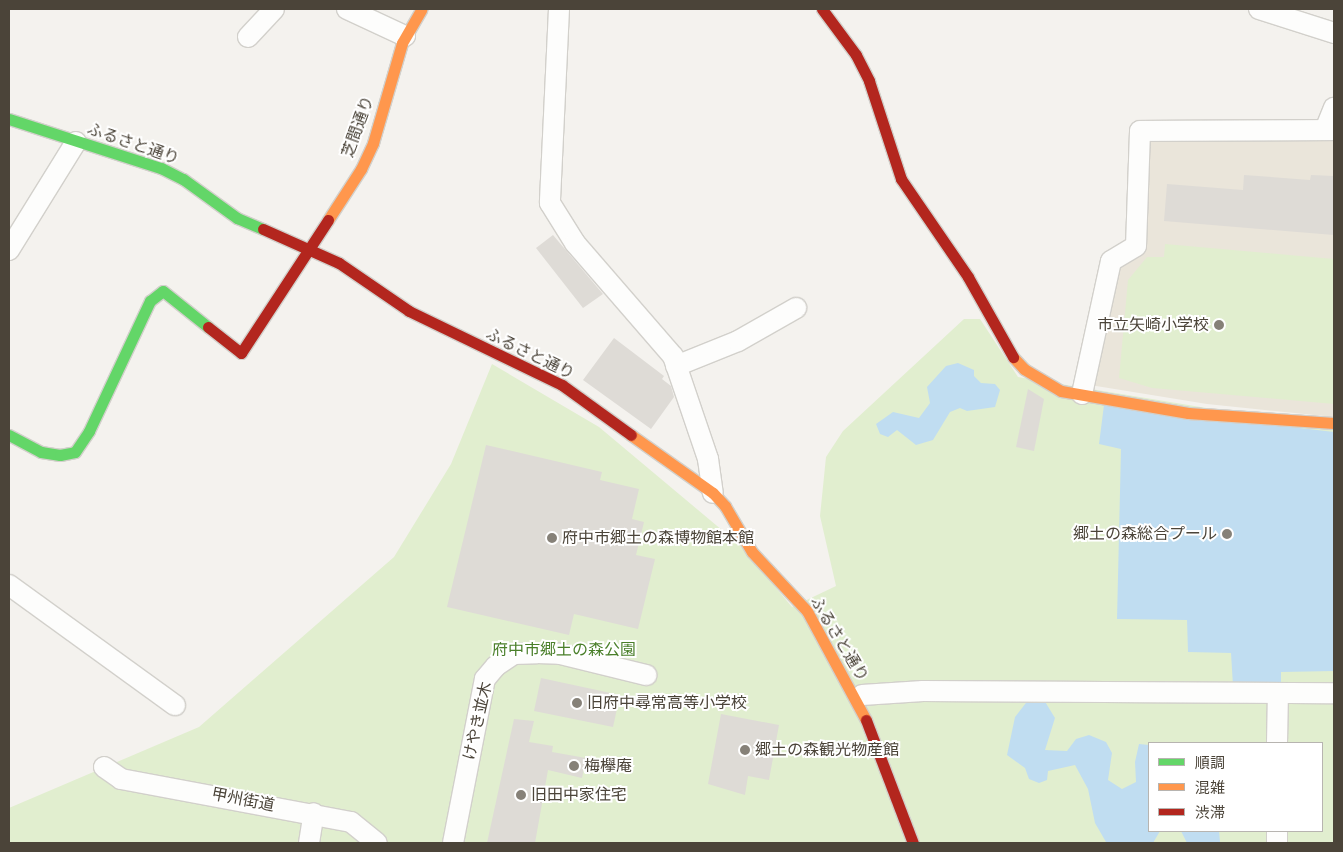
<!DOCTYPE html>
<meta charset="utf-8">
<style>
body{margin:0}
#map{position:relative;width:1343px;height:852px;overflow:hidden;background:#f4f2ee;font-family:"Work Sans","Noto Sans JP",sans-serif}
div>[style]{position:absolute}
.education>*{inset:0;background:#eae5da}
.green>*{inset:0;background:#e1eecf}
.water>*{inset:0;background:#c0ddf1}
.building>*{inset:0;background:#dedbd6}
.roads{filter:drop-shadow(1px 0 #d2d0cb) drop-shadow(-1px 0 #d2d0cb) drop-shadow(0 1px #d2d0cb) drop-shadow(0 -1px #d2d0cb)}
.street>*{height:20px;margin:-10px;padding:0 10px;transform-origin:10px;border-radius:10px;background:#fdfdfc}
.fast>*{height:11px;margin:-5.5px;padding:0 5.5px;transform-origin:5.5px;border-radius:5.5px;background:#63d668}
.slow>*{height:11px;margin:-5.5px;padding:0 5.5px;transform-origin:5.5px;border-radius:5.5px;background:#ff974d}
.jam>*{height:11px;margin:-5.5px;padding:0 5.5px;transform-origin:5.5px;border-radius:5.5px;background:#b3261e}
.dots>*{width:14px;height:14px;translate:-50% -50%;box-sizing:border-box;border:2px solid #fff;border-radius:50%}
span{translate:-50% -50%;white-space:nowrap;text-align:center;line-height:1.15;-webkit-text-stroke:4px #fff;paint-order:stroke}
.street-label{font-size:16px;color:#4b4439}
.poi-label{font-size:16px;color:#4b4439}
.right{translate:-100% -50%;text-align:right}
.left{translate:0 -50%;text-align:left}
.park-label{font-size:16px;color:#4a7f2a}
.frame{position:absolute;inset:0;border:10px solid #4b4439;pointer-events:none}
.legend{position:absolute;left:1148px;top:742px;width:175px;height:90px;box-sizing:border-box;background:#fff;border:1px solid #b7b4b0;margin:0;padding:6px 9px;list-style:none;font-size:15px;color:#4b4439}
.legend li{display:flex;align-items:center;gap:10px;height:25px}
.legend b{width:25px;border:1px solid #b7b4b0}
</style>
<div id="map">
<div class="education">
<div style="clip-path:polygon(1334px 138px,1334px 417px,1207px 404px,1090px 385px,1117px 266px,1142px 249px,1148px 141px)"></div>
</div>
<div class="green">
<div style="clip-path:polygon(1165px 244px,1334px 259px,1334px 404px,1152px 388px,1119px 378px,1128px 280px,1147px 257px,1164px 257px)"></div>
<div style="clip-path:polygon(evenodd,964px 319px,980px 319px,1018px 377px,1334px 429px,1334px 843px,9px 843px,9px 808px,199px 727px,394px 557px,451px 464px,492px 364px,599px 427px,741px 546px,792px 607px,836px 586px,820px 516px,826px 457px,843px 431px,964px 319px,1149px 743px,1322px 743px,1322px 831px,1149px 831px,1149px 743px)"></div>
</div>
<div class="water">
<div style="clip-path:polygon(958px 363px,974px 370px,974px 376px,981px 383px,995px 384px,1000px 390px,995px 407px,967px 411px,960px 408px,950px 412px,933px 440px,916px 445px,897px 430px,888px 437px,880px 434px,876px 424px,893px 412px,919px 418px,930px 403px,927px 387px,946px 366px)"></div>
<div style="clip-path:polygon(1104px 405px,1334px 432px,1334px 671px,1281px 672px,1281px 685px,1233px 686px,1231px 653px,1188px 652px,1187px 620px,1117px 619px,1121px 449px,1099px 444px)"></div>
<div style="clip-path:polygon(1029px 699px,1044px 700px,1055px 718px,1045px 750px,1067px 751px,1076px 739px,1089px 735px,1106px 742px,1112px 753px,1108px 780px,1122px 789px,1136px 782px,1135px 762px,1139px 744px,1149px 745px,1149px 831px,1160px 831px,1153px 843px,1106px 842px,1095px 823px,1088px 789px,1075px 765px,1048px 771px,1047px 780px,1039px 783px,1029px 779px,1025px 768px,1007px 755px,1015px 717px)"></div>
<div style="clip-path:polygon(1181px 831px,1219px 831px,1220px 842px,1249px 843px,1187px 843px)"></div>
</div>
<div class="building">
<div style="clip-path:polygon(1244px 175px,1310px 180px,1311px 175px,1334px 176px,1334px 235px,1164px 221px,1167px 184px,1243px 190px)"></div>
<div style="clip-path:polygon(553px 235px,603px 294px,583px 308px,536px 248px)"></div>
<div style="clip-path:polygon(614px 338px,664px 376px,662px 379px,671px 386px,674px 397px,651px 429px,583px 380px)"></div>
<div style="clip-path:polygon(1028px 389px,1044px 399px,1034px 451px,1016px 447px)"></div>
<div style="clip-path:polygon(486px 445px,602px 472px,600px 480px,639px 489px,632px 519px,644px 522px,636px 555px,655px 559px,638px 629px,574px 614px,569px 635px,447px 607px)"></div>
<div style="clip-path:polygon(541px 678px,620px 695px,613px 727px,534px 711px)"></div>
<div style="clip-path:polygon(721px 714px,779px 725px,769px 780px,748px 776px,745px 795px,708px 784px)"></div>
<div style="clip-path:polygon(514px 719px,534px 721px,529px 742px,553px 746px,552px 752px,586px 758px,582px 778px,548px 770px,535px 843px,487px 843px)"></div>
</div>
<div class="roads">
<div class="street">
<div style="left:347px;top:9px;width:64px;rotate:25deg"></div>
<div style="left:559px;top:9px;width:194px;rotate:92.7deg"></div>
<div style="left:550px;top:203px;width:47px;rotate:58deg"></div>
<div style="left:575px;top:243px;width:150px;rotate:49.1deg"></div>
<div style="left:673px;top:356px;width:109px;rotate:71.2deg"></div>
<div style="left:708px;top:459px;width:34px;rotate:82deg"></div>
<div style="left:1259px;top:9px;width:79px;rotate:17.7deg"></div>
<div style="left:248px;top:37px;width:38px;rotate:-47deg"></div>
<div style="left:1325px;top:130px;width:24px;rotate:-68deg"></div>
<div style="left:9px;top:250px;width:127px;rotate:-58.2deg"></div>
<div style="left:676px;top:366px;width:67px;rotate:-22deg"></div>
<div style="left:738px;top:341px;width:67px;rotate:-29.6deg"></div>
<div style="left:1082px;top:394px;width:136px;rotate:-77.7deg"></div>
<div style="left:1111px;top:261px;width:29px;rotate:-31deg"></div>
<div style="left:1136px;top:246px;width:115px;rotate:-88deg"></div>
<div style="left:1140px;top:131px;width:194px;rotate:-0.3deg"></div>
<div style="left:9px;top:585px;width:205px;rotate:35.9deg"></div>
<div style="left:862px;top:695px;width:61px;rotate:-3.8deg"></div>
<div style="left:923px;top:691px;width:411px;rotate:0.3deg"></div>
<div style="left:1277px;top:743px;width:50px;rotate:-88.9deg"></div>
<div style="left:104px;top:767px;width:21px;rotate:35deg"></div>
<div style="left:121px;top:779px;width:234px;rotate:10.6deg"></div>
<div style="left:351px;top:822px;width:33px;rotate:39deg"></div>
<div style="left:309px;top:843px;width:30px;rotate:-81deg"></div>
<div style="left:453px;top:843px;width:167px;rotate:-79deg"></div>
<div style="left:485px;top:679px;width:17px;rotate:-50deg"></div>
<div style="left:496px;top:666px;width:22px;rotate:-34deg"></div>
<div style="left:514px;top:654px;width:23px;rotate:-2deg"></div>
<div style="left:537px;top:653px;width:23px;rotate:2deg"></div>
<div style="left:560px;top:654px;width:89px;rotate:13.7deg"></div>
<div style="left:1277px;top:843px;width:12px;rotate:-90deg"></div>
</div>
<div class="fast">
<div style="left:9px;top:119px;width:160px;rotate:17.9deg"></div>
<div style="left:161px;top:168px;width:25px;rotate:27deg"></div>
<div style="left:183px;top:179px;width:67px;rotate:35.8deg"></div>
<div style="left:237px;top:218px;width:28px;rotate:23deg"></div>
<div style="left:9px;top:435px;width:36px;rotate:28deg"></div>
<div style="left:41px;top:452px;width:19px;rotate:9deg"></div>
<div style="left:60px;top:455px;width:15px;rotate:-11deg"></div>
<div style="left:75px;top:452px;width:25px;rotate:-56deg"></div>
<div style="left:89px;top:431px;width:144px;rotate:-64.9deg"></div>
<div style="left:150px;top:301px;width:16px;rotate:-38deg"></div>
<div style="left:163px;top:291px;width:58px;rotate:38.7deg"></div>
</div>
<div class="slow">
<div style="left:328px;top:220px;width:61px;rotate:-57.1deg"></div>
<div style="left:361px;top:169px;width:29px;rotate:-65deg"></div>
<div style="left:373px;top:143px;width:104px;rotate:-73.8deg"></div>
<div style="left:402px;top:43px;width:39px;rotate:-60deg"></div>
<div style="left:1013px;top:357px;width:16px;rotate:47deg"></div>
<div style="left:1024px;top:369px;width:43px;rotate:30.7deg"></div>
<div style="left:1061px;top:391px;width:129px;rotate:9.8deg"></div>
<div style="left:1188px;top:413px;width:146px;rotate:3.9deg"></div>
<div style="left:631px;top:435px;width:100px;rotate:35.3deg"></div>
<div style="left:713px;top:493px;width:18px;rotate:47deg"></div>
<div style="left:725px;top:506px;width:53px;rotate:59.6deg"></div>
<div style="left:752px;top:552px;width:81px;rotate:47deg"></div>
<div style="left:807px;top:611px;width:124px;rotate:61.6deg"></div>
</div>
<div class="jam">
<div style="left:822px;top:9px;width:57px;rotate:53.5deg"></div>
<div style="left:856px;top:55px;width:29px;rotate:63deg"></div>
<div style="left:869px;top:81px;width:103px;rotate:71.9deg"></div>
<div style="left:901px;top:179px;width:119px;rotate:55.6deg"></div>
<div style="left:968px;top:277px;width:92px;rotate:60.6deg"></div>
<div style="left:263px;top:229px;width:83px;rotate:24.1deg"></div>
<div style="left:339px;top:263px;width:85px;rotate:34.4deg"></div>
<div style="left:409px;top:311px;width:170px;rotate:25.8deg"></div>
<div style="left:562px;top:385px;width:85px;rotate:35.9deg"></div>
<div style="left:208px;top:327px;width:42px;rotate:38.2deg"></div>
<div style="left:241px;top:353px;width:159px;rotate:-56.8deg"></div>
<div style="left:866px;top:720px;width:132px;rotate:69.1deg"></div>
</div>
</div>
<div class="dots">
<div style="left:1219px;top:325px;background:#868178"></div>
<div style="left:1227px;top:534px;background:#868178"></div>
<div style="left:552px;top:538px;background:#868178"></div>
<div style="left:577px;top:703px;background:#868178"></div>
<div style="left:745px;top:750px;background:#868178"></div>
<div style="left:574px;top:766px;background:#868178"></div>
<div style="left:521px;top:795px;background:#868178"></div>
</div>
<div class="street-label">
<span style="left:358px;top:127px;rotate:-70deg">芝間通り</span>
<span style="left:133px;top:144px;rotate:19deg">ふるさと通り</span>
<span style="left:530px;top:354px;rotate:26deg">ふるさと通り</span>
<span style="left:839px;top:639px;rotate:59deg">ふるさと通り</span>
<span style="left:478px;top:721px;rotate:-77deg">けやき並木</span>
<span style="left:243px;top:800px;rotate:11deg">甲州街道</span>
</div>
<div class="poi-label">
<span class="right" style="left:1209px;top:325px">市立矢崎小学校</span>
<span class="right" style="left:1217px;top:534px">郷土の森総合プール</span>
<span class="left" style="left:562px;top:538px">府中市郷土の森博物館本館</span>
<span class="left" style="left:587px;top:703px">旧府中尋常高等小学校</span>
<span class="left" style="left:755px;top:750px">郷土の森観光物産館</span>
<span class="left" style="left:584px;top:766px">梅欅庵</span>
<span class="left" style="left:531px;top:795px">旧田中家住宅</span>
</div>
<div class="park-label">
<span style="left:564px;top:650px">府中市郷土の森公園</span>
</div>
<div class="frame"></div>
<ul class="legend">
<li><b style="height:6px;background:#63d668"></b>順調</li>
<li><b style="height:6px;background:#ff974d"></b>混雑</li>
<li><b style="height:6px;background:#b3261e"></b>渋滞</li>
</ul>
</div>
